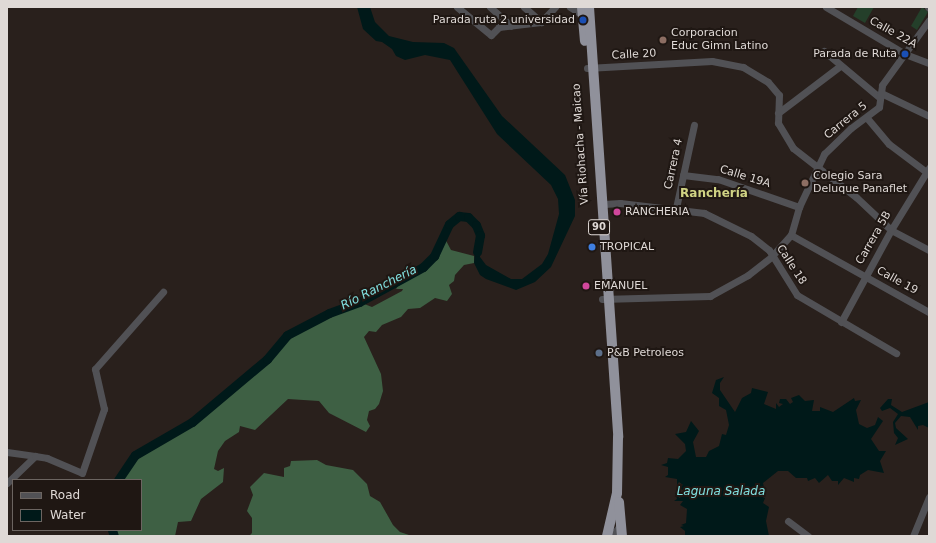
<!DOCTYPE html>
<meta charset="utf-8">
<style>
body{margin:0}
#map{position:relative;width:936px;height:543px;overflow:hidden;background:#29201c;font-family:"DejaVu Sans",sans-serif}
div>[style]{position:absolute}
.green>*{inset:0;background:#243f2a}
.forest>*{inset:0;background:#3e6044}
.water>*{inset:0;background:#001919}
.river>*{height:9px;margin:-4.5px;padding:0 4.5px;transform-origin:4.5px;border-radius:4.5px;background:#001919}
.minor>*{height:7px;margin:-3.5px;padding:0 3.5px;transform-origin:3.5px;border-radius:3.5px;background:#515155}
.highway>*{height:10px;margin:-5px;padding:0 5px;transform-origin:5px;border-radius:5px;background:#90919b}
.dots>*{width:11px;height:11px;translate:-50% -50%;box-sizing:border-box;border:2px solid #1f1713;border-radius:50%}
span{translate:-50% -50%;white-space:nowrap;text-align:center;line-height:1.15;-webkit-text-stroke:4px #1f1713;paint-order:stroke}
.shield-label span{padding:1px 3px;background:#1f1713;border:1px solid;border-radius:3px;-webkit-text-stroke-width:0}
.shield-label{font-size:10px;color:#dfd9d6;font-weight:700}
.poi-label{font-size:11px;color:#dfd9d6}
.right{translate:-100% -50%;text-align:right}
.left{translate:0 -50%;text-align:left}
.street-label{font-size:11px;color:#dfd9d6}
.neighbourhood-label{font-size:12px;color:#d0d384;font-weight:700}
.water-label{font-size:12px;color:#81e0e0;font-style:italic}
.frame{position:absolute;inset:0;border:8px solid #dfd9d6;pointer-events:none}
.legend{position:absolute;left:12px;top:479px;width:130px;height:52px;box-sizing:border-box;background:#1f1713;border:1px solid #6c6561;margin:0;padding:5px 7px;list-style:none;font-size:12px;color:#dfd9d6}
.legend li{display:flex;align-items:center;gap:8px;height:20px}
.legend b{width:20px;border:1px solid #6c6561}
</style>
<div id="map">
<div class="green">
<div style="clip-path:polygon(858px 7px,874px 7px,865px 23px,853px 16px)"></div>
<div style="clip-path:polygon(922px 7px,928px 12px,917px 30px,911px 26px)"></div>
</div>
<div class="forest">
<div style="clip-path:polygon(443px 235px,451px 250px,474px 256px,474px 263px,464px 265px,455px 275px,454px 281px,449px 285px,452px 294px,447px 301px,435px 298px,420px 308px,408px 309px,401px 317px,382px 325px,376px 332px,369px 331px,364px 337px,381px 374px,383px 391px,379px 404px,375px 409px,369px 411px,367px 420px,370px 426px,366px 432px,329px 413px,319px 401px,288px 399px,255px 430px,240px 426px,239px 432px,225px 441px,218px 451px,214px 469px,218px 471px,224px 468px,223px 482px,201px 499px,191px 521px,178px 522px,175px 536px,114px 536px,112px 530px,141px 530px,141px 480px,118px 480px,135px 455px,192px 422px,266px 360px,287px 335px,329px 313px,359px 302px,372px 307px,402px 291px,403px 289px,396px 289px,400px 283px,431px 264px,431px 259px)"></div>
<div style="clip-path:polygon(317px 460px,326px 465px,353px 470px,367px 484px,370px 496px,380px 502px,393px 525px,400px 532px,412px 536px,249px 536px,252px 533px,252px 518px,247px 511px,253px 495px,250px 487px,264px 473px,284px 477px,284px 468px,290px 466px,291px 461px)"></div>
</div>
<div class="water">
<div style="clip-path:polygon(357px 7px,370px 7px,375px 22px,389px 36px,413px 42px,444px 43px,454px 48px,502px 116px,565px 175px,575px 200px,575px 216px,551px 267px,535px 282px,516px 290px,486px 279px,480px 275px,474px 263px,475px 250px,480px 241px,480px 257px,486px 265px,511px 279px,522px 279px,542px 264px,548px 254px,559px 214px,558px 199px,551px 185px,497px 134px,450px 60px,425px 55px,405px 60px,396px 56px,392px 49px,382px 42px,376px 41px,363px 29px)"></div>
<div style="clip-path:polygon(724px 377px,720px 383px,720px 390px,735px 412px,742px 398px,751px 393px,752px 388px,768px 392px,764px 404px,776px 409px,776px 403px,779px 407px,783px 404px,779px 403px,780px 399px,786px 399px,790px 404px,793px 402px,791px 398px,799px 395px,805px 401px,814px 400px,812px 411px,820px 411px,820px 407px,833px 412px,854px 398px,855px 401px,861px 400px,856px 410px,859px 424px,867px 428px,875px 425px,878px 417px,883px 421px,871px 439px,879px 451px,886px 451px,880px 461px,884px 473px,868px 470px,860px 475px,859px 479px,854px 478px,854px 482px,844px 478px,838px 485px,838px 481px,832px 481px,828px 475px,819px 483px,815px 478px,808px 481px,807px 478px,796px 478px,788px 471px,778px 471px,763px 483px,764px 488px,758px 495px,765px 498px,763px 503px,769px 507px,766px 521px,769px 536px,685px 536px,685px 531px,680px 527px,684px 526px,681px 525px,686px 523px,687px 509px,680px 505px,683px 501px,674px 501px,677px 499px,675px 493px,678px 494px,679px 498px,683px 496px,683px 490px,678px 488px,683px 485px,679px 482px,677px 485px,677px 479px,665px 477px,668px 475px,668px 467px,661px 465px,667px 463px,668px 458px,678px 459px,686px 451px,685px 444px,675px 434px,686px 432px,691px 421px,699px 431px,693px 442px,696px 457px,706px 457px,709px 451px,719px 446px,722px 434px,726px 435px,729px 425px,726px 410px,719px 406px,719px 398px,712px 393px,716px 380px)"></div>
<div style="clip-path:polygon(888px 399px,892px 399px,891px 405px,902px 412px,929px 402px,929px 428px,923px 425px,918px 426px,918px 430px,910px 417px,901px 416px,895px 423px,896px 428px,908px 439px,895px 445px,898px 438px,894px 433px,893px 422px,898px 414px,890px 408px,882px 411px,880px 408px)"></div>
</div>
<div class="river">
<div style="left:118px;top:480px;width:30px;rotate:-56deg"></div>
<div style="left:135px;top:455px;width:66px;rotate:-30.1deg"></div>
<div style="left:192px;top:422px;width:98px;rotate:-40deg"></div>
<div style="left:267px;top:359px;width:31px;rotate:-50deg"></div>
<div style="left:287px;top:335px;width:47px;rotate:-27.6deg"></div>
<div style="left:329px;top:313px;width:32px;rotate:-20deg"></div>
<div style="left:359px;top:302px;width:73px;rotate:-28.7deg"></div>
<div style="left:423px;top:267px;width:16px;rotate:-45deg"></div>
<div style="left:434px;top:256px;width:35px;rotate:-65deg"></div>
<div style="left:449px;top:224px;width:13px;rotate:-39deg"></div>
<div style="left:459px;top:216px;width:9px;rotate:6deg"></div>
<div style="left:468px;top:217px;width:11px;rotate:45deg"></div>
<div style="left:476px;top:225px;width:11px;rotate:68deg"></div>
<div style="left:480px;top:235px;width:17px;rotate:100deg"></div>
<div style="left:112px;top:530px;width:6px;rotate:72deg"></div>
</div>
<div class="minor">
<div style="left:457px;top:7px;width:44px;rotate:39.5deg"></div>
<div style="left:491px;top:35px;width:11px;rotate:-45deg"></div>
<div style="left:499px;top:27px;width:42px;rotate:-6.8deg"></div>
<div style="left:541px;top:22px;width:21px;rotate:-47deg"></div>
<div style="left:490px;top:7px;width:28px;rotate:42deg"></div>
<div style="left:524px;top:7px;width:23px;rotate:41deg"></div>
<div style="left:570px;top:7px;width:19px;rotate:32deg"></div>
<div style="left:826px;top:7px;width:92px;rotate:30.7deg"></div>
<div style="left:905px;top:54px;width:26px;rotate:21deg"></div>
<div style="left:928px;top:7px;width:1px;rotate:45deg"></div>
<div style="left:824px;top:51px;width:73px;rotate:40deg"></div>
<div style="left:587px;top:68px;width:125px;rotate:-3.2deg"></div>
<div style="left:712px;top:61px;width:32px;rotate:11deg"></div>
<div style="left:743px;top:67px;width:29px;rotate:31deg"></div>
<div style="left:768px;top:82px;width:17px;rotate:50deg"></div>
<div style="left:779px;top:95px;width:28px;rotate:92deg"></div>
<div style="left:778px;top:123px;width:29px;rotate:59deg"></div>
<div style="left:793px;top:148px;width:80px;rotate:37.9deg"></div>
<div style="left:856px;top:197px;width:48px;rotate:43.3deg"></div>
<div style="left:891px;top:230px;width:43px;rotate:27.8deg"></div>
<div style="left:881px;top:93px;width:53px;rotate:25.6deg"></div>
<div style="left:778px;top:113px;width:78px;rotate:-37.2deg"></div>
<div style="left:867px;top:118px;width:34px;rotate:50deg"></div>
<div style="left:889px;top:144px;width:50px;rotate:36.9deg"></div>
<div style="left:683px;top:175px;width:35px;rotate:7deg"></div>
<div style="left:718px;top:179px;width:86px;rotate:19.1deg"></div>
<div style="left:604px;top:204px;width:16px;rotate:-4deg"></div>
<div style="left:620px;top:203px;width:85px;rotate:6.8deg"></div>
<div style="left:704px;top:213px;width:52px;rotate:26.1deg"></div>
<div style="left:751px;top:236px;width:23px;rotate:38deg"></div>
<div style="left:769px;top:250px;width:53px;rotate:58.1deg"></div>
<div style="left:797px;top:295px;width:115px;rotate:30.4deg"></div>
<div style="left:676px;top:208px;width:85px;rotate:-77.8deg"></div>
<div style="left:791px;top:235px;width:158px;rotate:29.2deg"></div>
<div style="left:602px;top:299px;width:108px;rotate:-1.6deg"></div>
<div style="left:710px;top:296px;width:43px;rotate:-28.9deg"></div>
<div style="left:748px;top:275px;width:29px;rotate:-38deg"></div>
<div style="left:771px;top:257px;width:30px;rotate:-48deg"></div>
<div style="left:791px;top:235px;width:29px;rotate:-74deg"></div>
<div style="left:799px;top:207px;width:59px;rotate:-64.7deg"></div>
<div style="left:824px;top:154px;width:37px;rotate:-44deg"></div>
<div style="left:851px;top:128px;width:35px;rotate:-37deg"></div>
<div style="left:879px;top:107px;width:22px;rotate:-82deg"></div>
<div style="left:882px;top:85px;width:80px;rotate:-54.1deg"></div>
<div style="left:841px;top:322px;width:105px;rotate:-61.5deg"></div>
<div style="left:891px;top:230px;width:73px;rotate:-58.5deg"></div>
<div style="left:7px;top:452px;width:28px;rotate:8deg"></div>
<div style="left:7px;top:483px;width:39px;rotate:-44deg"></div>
<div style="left:35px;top:456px;width:12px;rotate:9deg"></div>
<div style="left:47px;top:458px;width:38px;rotate:23deg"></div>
<div style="left:82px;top:473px;width:68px;rotate:-71deg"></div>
<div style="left:104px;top:409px;width:41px;rotate:-102.7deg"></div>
<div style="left:95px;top:369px;width:103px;rotate:-48.6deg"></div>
<div style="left:788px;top:521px;width:25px;rotate:37deg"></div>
<div style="left:612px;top:536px;width:15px;rotate:-53deg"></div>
<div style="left:913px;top:536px;width:42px;rotate:-67.7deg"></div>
</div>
<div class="highway">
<div style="left:582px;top:7px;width:34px;rotate:85deg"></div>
<div style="left:589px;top:7px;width:431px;rotate:86.1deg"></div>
<div style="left:618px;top:437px;width:56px;rotate:91deg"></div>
<div style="left:617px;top:493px;width:44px;rotate:103.1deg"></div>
<div style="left:619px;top:502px;width:34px;rotate:85deg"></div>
</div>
<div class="dots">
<div style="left:583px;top:20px;background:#1a4fb4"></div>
<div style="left:663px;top:40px;background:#8d6e63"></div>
<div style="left:905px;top:54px;background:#1a4fb4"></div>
<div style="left:805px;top:183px;background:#8d6e63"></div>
<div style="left:617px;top:212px;background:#d1479c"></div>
<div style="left:592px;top:247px;background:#3f7fe0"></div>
<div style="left:586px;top:286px;background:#d1479c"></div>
<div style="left:599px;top:353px;background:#5c6f8a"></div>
</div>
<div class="shield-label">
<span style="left:599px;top:227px">90</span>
</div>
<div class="poi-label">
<span class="right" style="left:575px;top:20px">Parada ruta 2 universidad</span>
<span class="left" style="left:671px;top:40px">Corporacion<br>Educ Gimn Latino</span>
<span class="right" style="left:897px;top:54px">Parada de Ruta</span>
<span class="left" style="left:813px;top:183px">Colegio Sara<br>Deluque Panaflet</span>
<span class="left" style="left:625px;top:212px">RANCHERIA</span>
<span class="left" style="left:600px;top:247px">TROPICAL</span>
<span class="left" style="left:594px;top:286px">EMANUEL</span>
<span class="left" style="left:607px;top:353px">P&amp;B Petroleos</span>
</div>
<div class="street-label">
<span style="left:893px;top:33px;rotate:29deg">Calle 22A</span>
<span style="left:634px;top:55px;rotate:-3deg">Calle 20</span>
<span style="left:846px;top:121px;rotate:-39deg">Carrera 5</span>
<span style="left:581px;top:144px;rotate:-94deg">Vía Riohacha - Maicao</span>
<span style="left:674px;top:164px;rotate:-78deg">Carrera 4</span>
<span style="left:745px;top:177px;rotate:17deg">Calle 19A</span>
<span style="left:874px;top:238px;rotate:-60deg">Carrera 5B</span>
<span style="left:791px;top:265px;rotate:57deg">Calle 18</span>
<span style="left:897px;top:281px;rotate:29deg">Calle 19</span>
</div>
<div class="neighbourhood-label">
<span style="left:714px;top:194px">Ranchería</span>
</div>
<div class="water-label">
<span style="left:379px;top:288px;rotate:-27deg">Río Ranchería</span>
<span style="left:721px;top:492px">Laguna Salada</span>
</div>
<div class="frame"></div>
<ul class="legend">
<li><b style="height:5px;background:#515155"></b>Road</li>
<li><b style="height:11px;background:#001919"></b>Water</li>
</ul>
</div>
